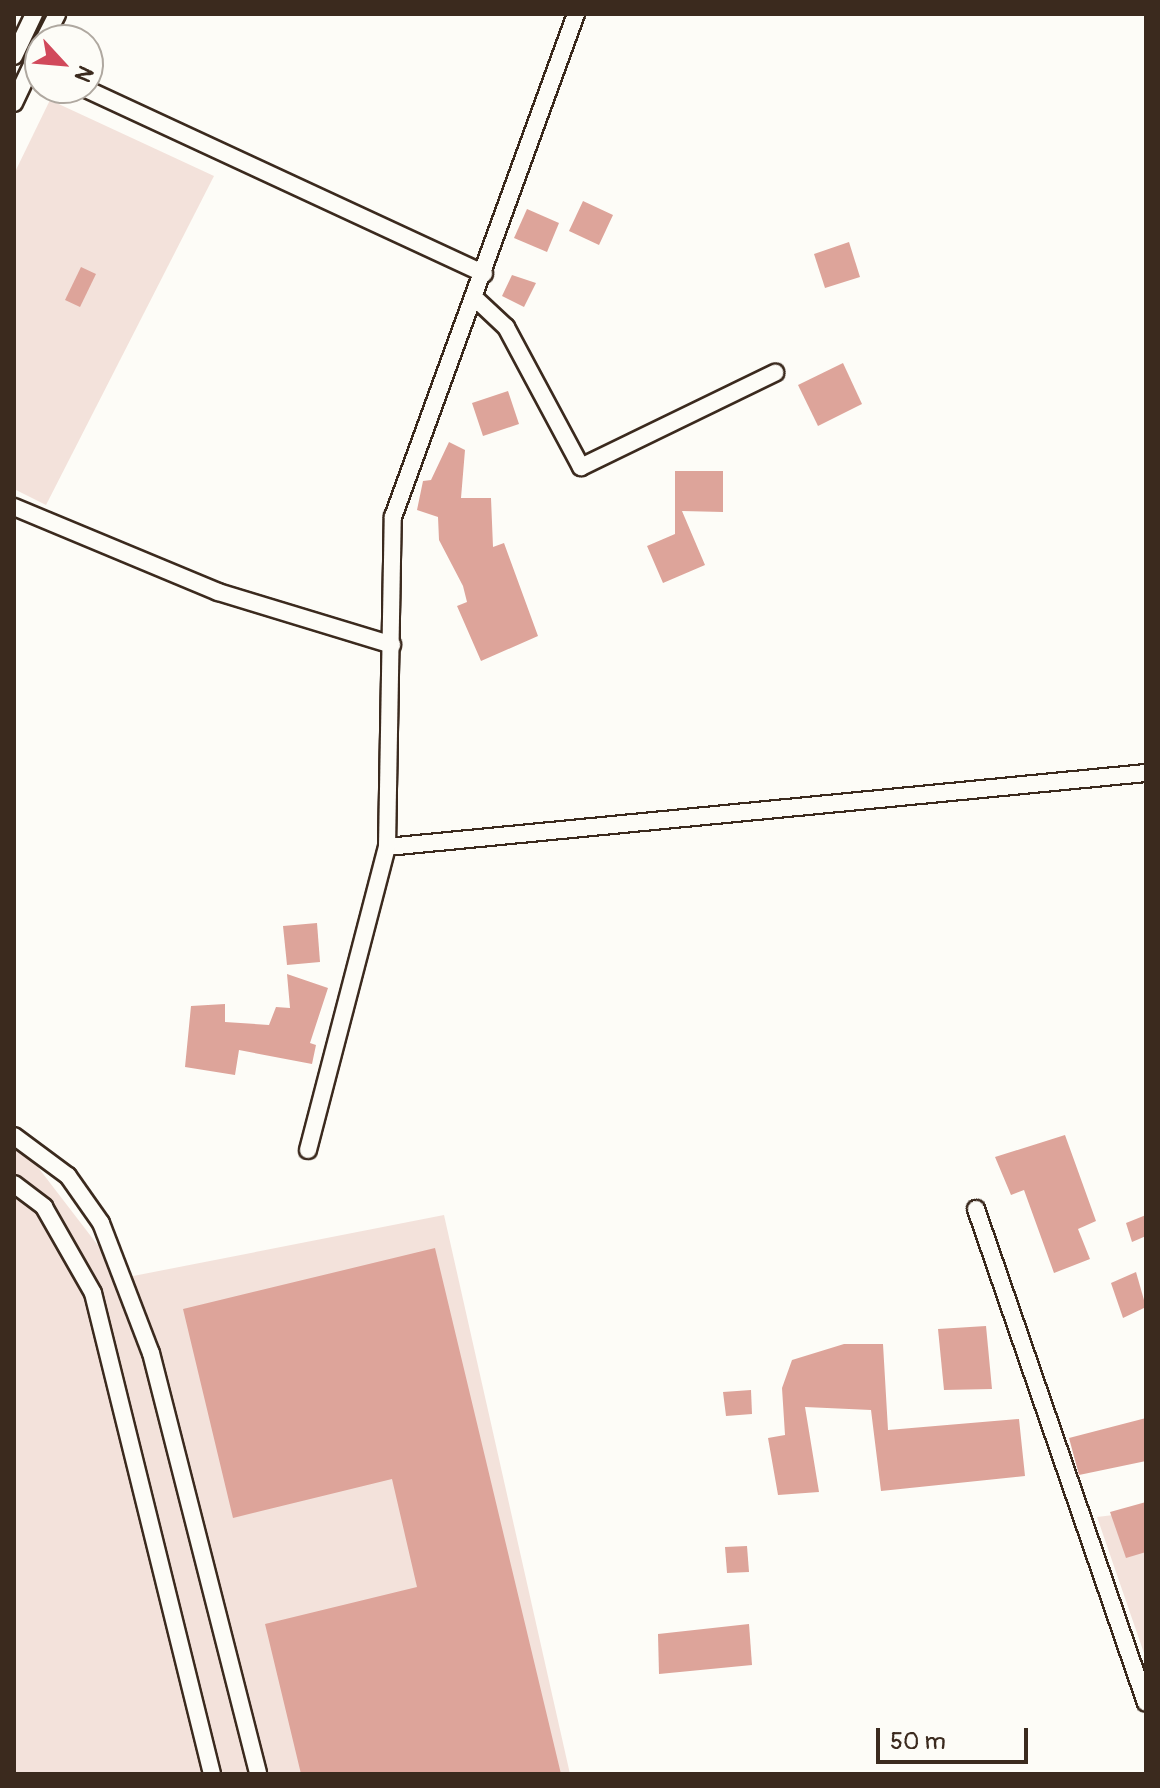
<!DOCTYPE html>
<style>
body{margin:0}
#map{position:relative;width:1160px;height:1788px;overflow:hidden;background:#fdfcf7;font-family:Pangolin,sans-serif}
div>[style]{position:absolute}
.built>*{inset:0;background:#f3e2db}
.building>*{inset:0;background:#dda49a}
.roads{filter:drop-shadow(2px 0 #3b2a1e) drop-shadow(-2px 0 #3b2a1e) drop-shadow(0 2px #3b2a1e) drop-shadow(0 -2px #3b2a1e)}
.street>*{height:16px;margin:-8px;padding:0 8px;transform-origin:8px;border-radius:8px;background:#fdfcf7}
span{translate:-50% -50%;white-space:nowrap;text-align:center;line-height:1.15;-webkit-text-stroke:8px #fdfcf7;paint-order:stroke}
.frame{position:absolute;inset:0;border:16px solid #3b2a1e;pointer-events:none}
.north{position:absolute;left:24px;top:24px;width:80px;height:80px;box-sizing:border-box;background:#fdfcf7;border:2px solid #afa8a0;border-radius:50%;rotate:116deg;font-size:22px;font-weight:700;line-height:32px;text-align:center;color:#3b2a1e}
.north::after{content:'';display:block;margin:auto;width:28px;height:36px;background:#d1495b;clip-path:polygon(50% 0,100% 100%,50% 72%,0 100%)}
.scale{position:absolute;left:876px;top:1728px;width:152px;height:36px;box-sizing:border-box;border:4px solid #3b2a1e;border-top:0;padding-left:10px;font-size:24px;line-height:28px;white-space:nowrap;color:#3b2a1e;-webkit-text-stroke:6px #fdfcf7;paint-order:stroke}
</style>
<div id="map">
<div class="built">
<div style="clip-path:polygon(50px 100px,214px 176px,46px 505px,14px 489px,14px 174px)"></div>
<div style="clip-path:polygon(14px 1136px,123px 1278px,444px 1215px,570px 1774px,14px 1774px)"></div>
<div style="clip-path:polygon(1146px 1511px,1146px 1659px,1097px 1517px)"></div>
</div>
<div class="building">
<div style="clip-path:polygon(583px 201px,613px 215px,599px 245px,569px 231px)"></div>
<div style="clip-path:polygon(527px 209px,559px 223px,547px 252px,514px 238px)"></div>
<div style="clip-path:polygon(849px 242px,860px 277px,825px 288px,814px 254px)"></div>
<div style="clip-path:polygon(81px 267px,96px 274px,80px 307px,65px 300px)"></div>
<div style="clip-path:polygon(512px 275px,536px 283px,524px 307px,502px 296px)"></div>
<div style="clip-path:polygon(843px 363px,862px 404px,818px 426px,798px 385px)"></div>
<div style="clip-path:polygon(508px 391px,519px 424px,483px 436px,472px 403px)"></div>
<div style="clip-path:polygon(449px 442px,465px 450px,461px 498px,491px 498px,493px 547px,504px 543px,538px 636px,481px 661px,457px 606px,467px 602px,463px 586px,439px 540px,438px 517px,417px 510px,423px 481px,431px 480px)"></div>
<div style="clip-path:polygon(675px 471px,723px 471px,723px 512px,682px 511px,705px 565px,663px 583px,647px 546px,675px 534px)"></div>
<div style="clip-path:polygon(317px 923px,320px 962px,287px 965px,283px 926px)"></div>
<div style="clip-path:polygon(287px 974px,328px 988px,310px 1043px,316px 1045px,312px 1064px,239px 1050px,235px 1075px,185px 1067px,191px 1006px,225px 1004px,225px 1022px,269px 1025px,276px 1007px,290px 1008px)"></div>
<div style="clip-path:polygon(1065px 1135px,1096px 1221px,1078px 1229px,1090px 1259px,1054px 1273px,1024px 1190px,1011px 1195px,995px 1157px)"></div>
<div style="clip-path:polygon(1146px 1215px,1146px 1236px,1132px 1242px,1126px 1223px)"></div>
<div style="clip-path:polygon(435px 1248px,561px 1774px,301px 1774px,265px 1624px,417px 1587px,392px 1479px,233px 1518px,183px 1309px)"></div>
<div style="clip-path:polygon(1136px 1272px,1146px 1307px,1123px 1318px,1111px 1283px)"></div>
<div style="clip-path:polygon(986px 1326px,992px 1389px,944px 1390px,938px 1329px)"></div>
<div style="clip-path:polygon(844px 1344px,883px 1344px,888px 1430px,1019px 1419px,1025px 1476px,881px 1491px,871px 1410px,805px 1407px,819px 1492px,778px 1495px,768px 1438px,785px 1435px,782px 1388px,792px 1360px)"></div>
<div style="clip-path:polygon(751px 1390px,752px 1414px,726px 1416px,723px 1392px)"></div>
<div style="clip-path:polygon(1146px 1418px,1146px 1461px,1079px 1475px,1069px 1438px)"></div>
<div style="clip-path:polygon(1146px 1502px,1146px 1552px,1126px 1558px,1110px 1512px)"></div>
<div style="clip-path:polygon(747px 1546px,749px 1572px,727px 1573px,725px 1547px)"></div>
<div style="clip-path:polygon(749px 1624px,752px 1665px,659px 1674px,658px 1634px)"></div>
</div>
<div class="roads">
<div class="street">
<div style="left:44px;top:40px;width:29px;rotate:-63deg"></div>
<div style="left:14px;top:56px;width:47px;rotate:-64.5deg"></div>
<div style="left:84px;top:88px;width:441px;rotate:24.9deg"></div>
<div style="left:14px;top:103px;width:61px;rotate:-64.7deg"></div>
<div style="left:477px;top:300px;width:40px;rotate:43deg"></div>
<div style="left:506px;top:327px;width:159px;rotate:61.8deg"></div>
<div style="left:581px;top:467px;width:216px;rotate:-25.9deg"></div>
<div style="left:14px;top:507px;width:221px;rotate:22.6deg"></div>
<div style="left:218px;top:592px;width:182px;rotate:16.9deg"></div>
<div style="left:387px;top:847px;width:763px;rotate:-5.57deg"></div>
<div style="left:14px;top:1136px;width:67px;rotate:36.5deg"></div>
<div style="left:68px;top:1176px;width:57px;rotate:54.9deg"></div>
<div style="left:101px;top:1223px;width:139px;rotate:69deg"></div>
<div style="left:151px;top:1353px;width:434px;rotate:75.7deg"></div>
<div style="left:308px;top:1150px;width:313px;rotate:-75.4deg"></div>
<div style="left:387px;top:847px;width:330px;rotate:-89deg"></div>
<div style="left:393px;top:517px;width:535px;rotate:-70.01deg"></div>
<div style="left:14px;top:1184px;width:38px;rotate:37deg"></div>
<div style="left:44px;top:1207px;width:99px;rotate:60.3deg"></div>
<div style="left:93px;top:1293px;width:496px;rotate:76.1deg"></div>
<div style="left:976px;top:1209px;width:522px;rotate:71.01deg"></div>
</div>
</div>
<div class="frame"></div>
<div class="north">N</div>
<div class="scale">50 m</div>
</div>
